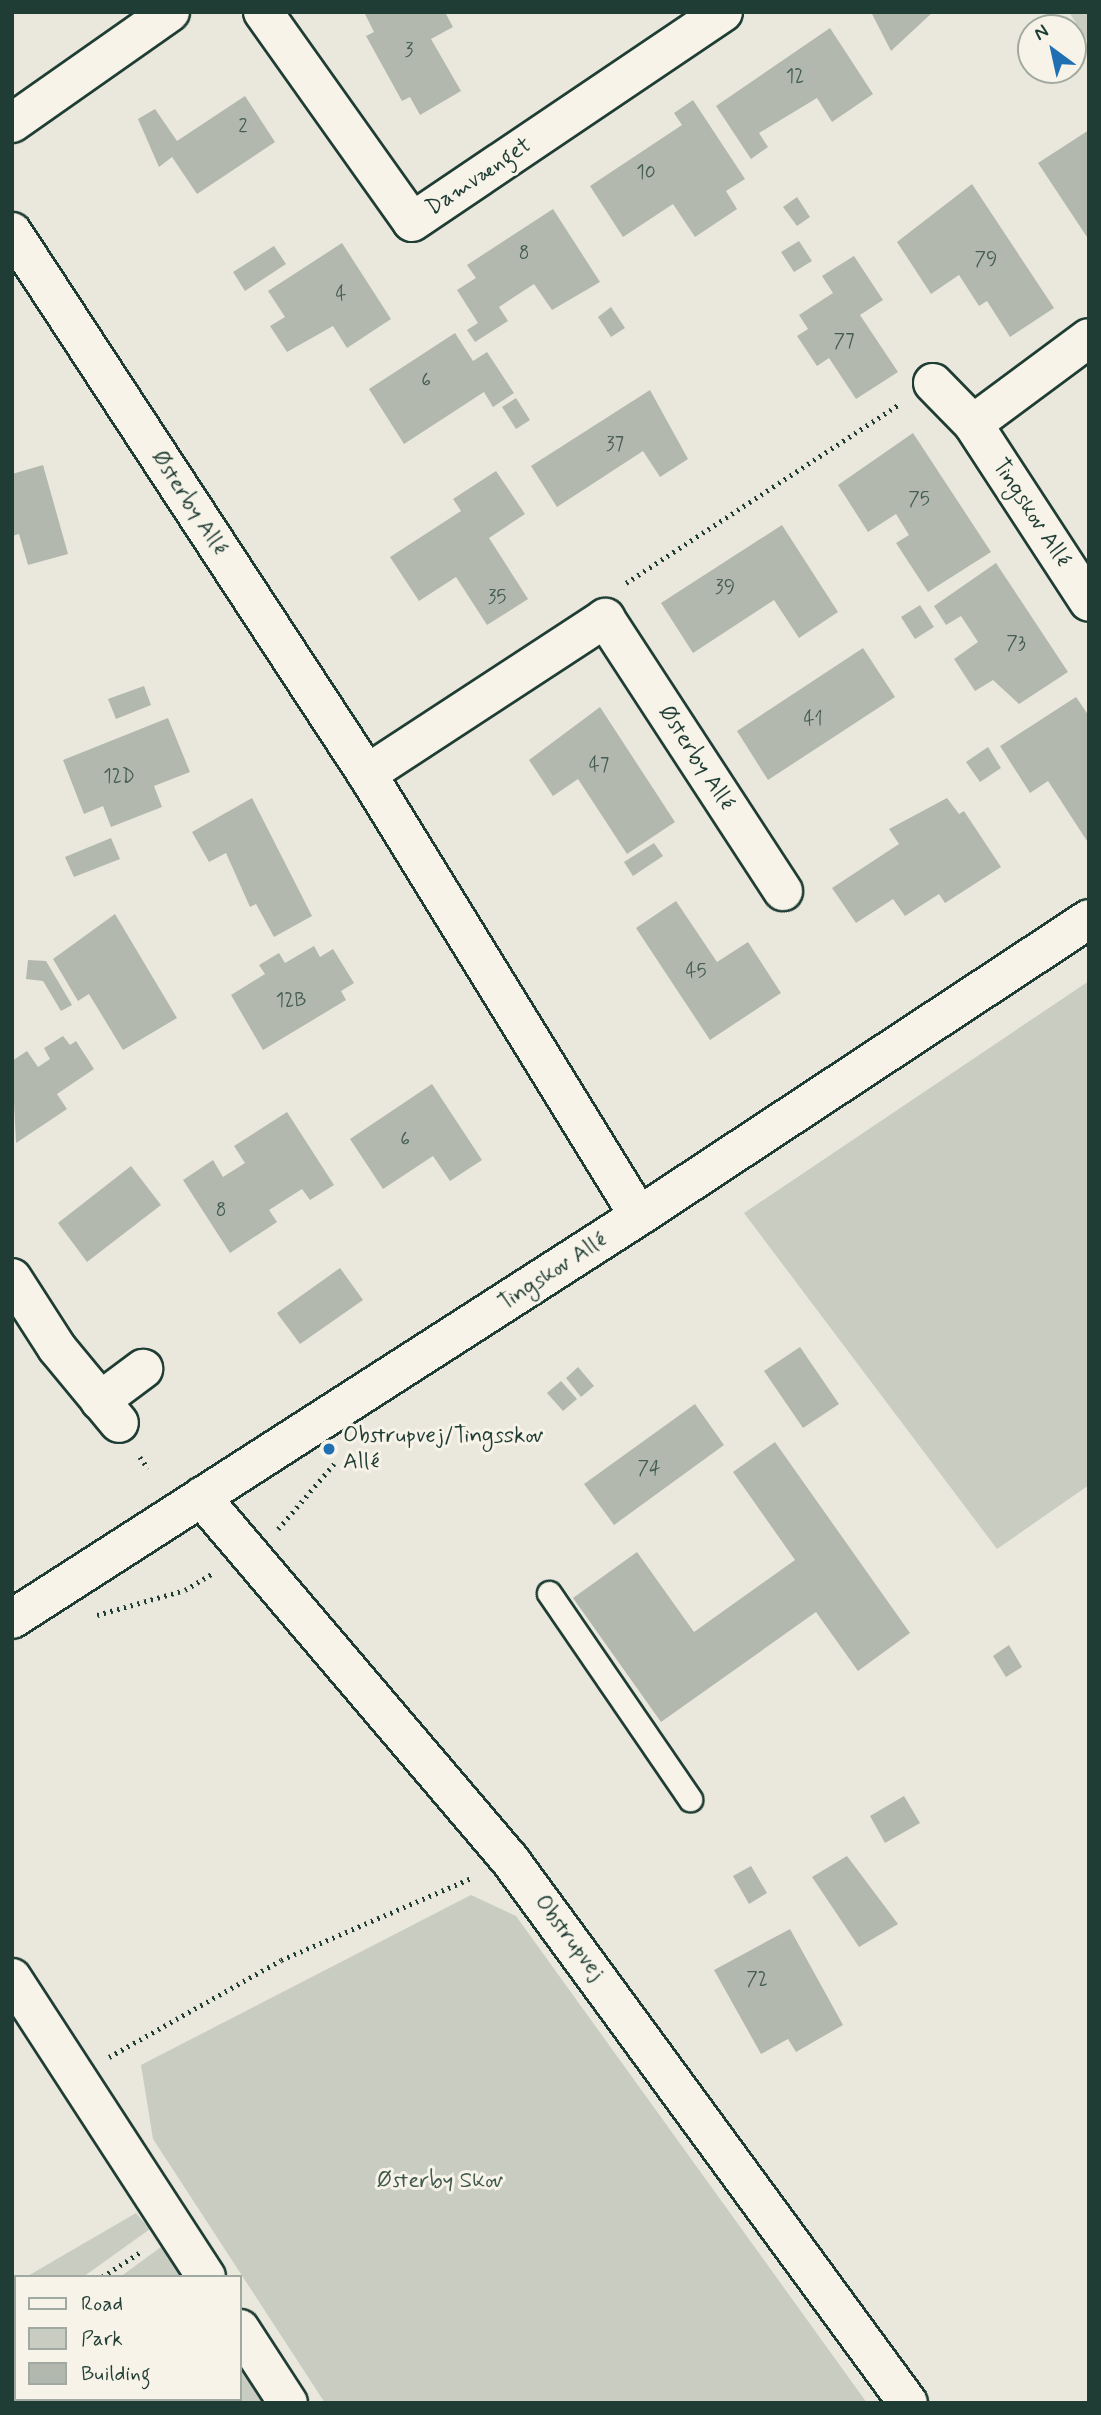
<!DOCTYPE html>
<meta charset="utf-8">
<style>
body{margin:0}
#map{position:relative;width:1101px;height:2415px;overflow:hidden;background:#eae8dd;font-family:Mynerve,sans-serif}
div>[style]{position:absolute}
.green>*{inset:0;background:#c8ccc1}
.building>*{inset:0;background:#b2b8ae}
.path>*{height:4.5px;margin-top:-2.25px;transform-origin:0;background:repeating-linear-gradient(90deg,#1f3d34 0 2px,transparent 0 7px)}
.roads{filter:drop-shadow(2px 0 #1f3d34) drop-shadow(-2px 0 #1f3d34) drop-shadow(0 2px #1f3d34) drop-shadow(0 -2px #1f3d34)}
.service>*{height:23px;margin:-11.5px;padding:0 11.5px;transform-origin:11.5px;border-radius:11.5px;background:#f7f3e8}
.minor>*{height:38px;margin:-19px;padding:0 19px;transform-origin:19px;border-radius:19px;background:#f7f3e8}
.tertiary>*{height:38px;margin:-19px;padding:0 19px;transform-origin:19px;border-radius:19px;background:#f7f3e8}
.dots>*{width:19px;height:19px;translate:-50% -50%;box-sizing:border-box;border:4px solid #f7f3e8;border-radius:50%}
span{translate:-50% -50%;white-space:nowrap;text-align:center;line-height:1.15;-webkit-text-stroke:6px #f7f3e8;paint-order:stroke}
.number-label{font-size:19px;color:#445c52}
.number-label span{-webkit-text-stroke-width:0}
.street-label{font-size:23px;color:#1f3d34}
.poi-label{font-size:23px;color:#1f3d34}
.left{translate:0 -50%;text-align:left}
.park-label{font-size:23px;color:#415a50}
.frame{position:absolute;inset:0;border:14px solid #1f3d34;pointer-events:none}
.legend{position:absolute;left:14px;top:2275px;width:228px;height:126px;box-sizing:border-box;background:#f7f3e8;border:2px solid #a1aaa0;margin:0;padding:9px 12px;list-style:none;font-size:21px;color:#1f3d34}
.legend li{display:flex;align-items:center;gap:14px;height:35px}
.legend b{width:35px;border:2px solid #a1aaa0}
.north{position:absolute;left:1017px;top:14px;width:70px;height:70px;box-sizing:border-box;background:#f7f3e8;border:2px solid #a1aaa0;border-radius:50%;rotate:327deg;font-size:19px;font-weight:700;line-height:28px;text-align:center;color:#1f3d34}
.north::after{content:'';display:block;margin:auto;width:24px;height:32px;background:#1f6fb2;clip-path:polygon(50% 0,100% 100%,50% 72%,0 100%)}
</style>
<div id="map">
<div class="green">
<div style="clip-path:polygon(1069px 12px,1089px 12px,1089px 44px)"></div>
<div style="clip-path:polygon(1089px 981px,1089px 1485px,997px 1549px,744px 1213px)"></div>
<div style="clip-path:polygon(471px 1895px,516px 1916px,867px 2403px,325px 2403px,153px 2139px,141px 2065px)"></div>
<div style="clip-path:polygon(136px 2213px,150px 2229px,83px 2277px,26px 2277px)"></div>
<div style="clip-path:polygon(161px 2247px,177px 2249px,194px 2277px,120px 2277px)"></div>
<div style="clip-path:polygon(240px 2349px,274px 2403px,12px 2403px,16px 2360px,16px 2399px,240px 2399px)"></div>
</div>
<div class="building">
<div style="clip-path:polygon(445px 12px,453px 27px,431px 39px,461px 91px,420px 115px,410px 97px,402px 101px,366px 36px,374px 32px,365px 14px)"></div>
<div style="clip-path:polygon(871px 12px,933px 12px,891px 51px)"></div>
<div style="clip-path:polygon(830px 28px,873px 94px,832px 122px,817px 98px,759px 133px,768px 147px,751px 159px,716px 106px)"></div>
<div style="clip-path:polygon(245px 96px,275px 142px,197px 194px,172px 157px,159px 167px,138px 119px,155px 109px,177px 141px)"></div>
<div style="clip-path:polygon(693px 100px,745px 179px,726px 191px,737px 209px,695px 237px,673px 204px,623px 237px,590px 186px,682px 125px,674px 113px)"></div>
<div style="clip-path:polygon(1089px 130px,1089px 240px,1038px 163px)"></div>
<div style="clip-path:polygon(972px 184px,1054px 308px,1010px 337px,987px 301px,979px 306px,959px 275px,931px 294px,897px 242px)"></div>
<div style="clip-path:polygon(797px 197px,810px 217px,797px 226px,783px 207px)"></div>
<div style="clip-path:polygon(553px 209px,600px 282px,552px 310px,534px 284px,499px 307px,508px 321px,475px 342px,467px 330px,478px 323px,457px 290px,476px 278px,467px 265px)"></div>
<div style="clip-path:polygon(799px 241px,812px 261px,794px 272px,781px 252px)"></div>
<div style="clip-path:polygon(342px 243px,391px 319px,347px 348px,333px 326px,287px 352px,270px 326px,285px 317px,268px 291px)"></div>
<div style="clip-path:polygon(274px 246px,286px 264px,245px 291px,233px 272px)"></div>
<div style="clip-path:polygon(854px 256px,883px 300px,860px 315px,898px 372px,856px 399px,829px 358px,817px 366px,797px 336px,808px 329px,799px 315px,833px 293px,822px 276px)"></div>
<div style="clip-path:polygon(611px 307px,625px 328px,611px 337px,598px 317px)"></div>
<div style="clip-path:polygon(455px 333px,473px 361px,487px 352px,514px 393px,493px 407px,484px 392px,404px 444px,369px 389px)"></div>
<div style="clip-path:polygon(650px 390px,688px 459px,660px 477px,643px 451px,557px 507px,531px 466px)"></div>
<div style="clip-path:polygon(516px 398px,530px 420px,516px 429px,502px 407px)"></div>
<div style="clip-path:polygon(913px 433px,991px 552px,928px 592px,896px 543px,909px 535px,896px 514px,868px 532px,838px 485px)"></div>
<div style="clip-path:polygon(43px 465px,68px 554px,28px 565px,19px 534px,12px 536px,12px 474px)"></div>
<div style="clip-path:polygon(496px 471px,525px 514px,489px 538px,528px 599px,487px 625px,456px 577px,419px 601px,390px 557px,461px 511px,453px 499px)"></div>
<div style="clip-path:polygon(782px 525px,838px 612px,799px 638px,774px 600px,693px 653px,661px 603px)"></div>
<div style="clip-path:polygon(996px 563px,1068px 672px,1019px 704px,993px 680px,975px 691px,954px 659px,978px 642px,961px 616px,946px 625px,934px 606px)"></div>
<div style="clip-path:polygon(920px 605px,934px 627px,915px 639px,901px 617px)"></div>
<div style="clip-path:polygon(863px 648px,895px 697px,768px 780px,737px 731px)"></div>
<div style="clip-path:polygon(144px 686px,151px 705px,116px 719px,108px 699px)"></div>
<div style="clip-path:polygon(1076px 697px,1089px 716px,1089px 844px,1048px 781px,1030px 793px,1000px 746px)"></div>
<div style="clip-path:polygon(600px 707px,675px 822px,627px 854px,578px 779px,553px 796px,529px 760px)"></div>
<div style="clip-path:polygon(168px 718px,190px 772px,154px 786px,162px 807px,111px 827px,103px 806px,84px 814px,63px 760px)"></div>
<div style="clip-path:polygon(988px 747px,1001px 768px,980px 782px,966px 762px)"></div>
<div style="clip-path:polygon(252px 798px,312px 916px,274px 937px,256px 904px,250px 907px,226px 853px,209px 862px,192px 832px)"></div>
<div style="clip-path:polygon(947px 798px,959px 814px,964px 811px,1001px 867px,945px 903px,939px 894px,905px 916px,893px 899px,856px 923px,832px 888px,899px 844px,889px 829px)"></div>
<div style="clip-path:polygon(111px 838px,120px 859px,74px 877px,65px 857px)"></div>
<div style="clip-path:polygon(654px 843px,663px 856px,633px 876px,624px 862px)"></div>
<div style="clip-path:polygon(676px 901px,717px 962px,748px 942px,781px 993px,710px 1040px,636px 928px)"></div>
<div style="clip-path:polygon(115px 914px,177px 1018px,123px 1050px,89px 994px,78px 1001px,53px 959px)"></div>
<div style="clip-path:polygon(314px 946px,320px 957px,333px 949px,354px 983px,341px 991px,346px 1000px,263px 1050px,231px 995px,265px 974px,259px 965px,279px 953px,285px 963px)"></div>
<div style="clip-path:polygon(28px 960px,46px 961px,72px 1005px,61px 1011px,43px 981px,26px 979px)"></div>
<div style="clip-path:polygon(63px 1036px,70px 1045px,76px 1041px,94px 1069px,57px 1094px,67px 1109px,16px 1143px,12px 1061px,27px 1051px,38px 1067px,50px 1059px,44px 1048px)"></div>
<div style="clip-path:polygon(432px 1084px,482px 1160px,450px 1181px,433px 1156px,383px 1189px,350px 1139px)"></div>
<div style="clip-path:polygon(287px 1112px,334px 1185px,310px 1200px,302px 1189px,269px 1210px,277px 1222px,230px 1253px,183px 1180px,213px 1160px,223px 1177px,245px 1163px,234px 1146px)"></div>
<div style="clip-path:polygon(131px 1166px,161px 1205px,87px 1262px,58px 1223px)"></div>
<div style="clip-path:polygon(340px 1268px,363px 1300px,300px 1344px,277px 1313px)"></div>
<div style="clip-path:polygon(800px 1347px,839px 1404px,803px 1428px,764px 1371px)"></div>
<div style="clip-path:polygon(578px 1367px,594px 1386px,581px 1397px,566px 1378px)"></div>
<div style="clip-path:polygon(561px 1381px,577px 1399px,563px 1411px,547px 1393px)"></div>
<div style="clip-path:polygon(695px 1404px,724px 1445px,614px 1525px,584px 1484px)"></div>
<div style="clip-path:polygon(775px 1442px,910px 1633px,858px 1671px,816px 1612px,661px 1722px,573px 1598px,637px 1552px,694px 1632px,795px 1560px,733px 1472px)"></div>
<div style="clip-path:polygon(1009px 1645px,1022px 1667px,1006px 1677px,993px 1656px)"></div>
<div style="clip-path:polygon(904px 1796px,920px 1823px,885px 1843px,870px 1816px)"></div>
<div style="clip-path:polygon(847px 1856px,898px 1924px,859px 1947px,812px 1877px)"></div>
<div style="clip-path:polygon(751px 1866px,767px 1893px,749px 1904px,733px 1876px)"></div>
<div style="clip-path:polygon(790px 1929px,843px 2025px,796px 2052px,788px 2039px,761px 2054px,714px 1970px)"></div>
</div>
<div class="path">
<div style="left:626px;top:583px;width:327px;rotate:-33.2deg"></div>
<div style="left:140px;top:1457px;width:14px;rotate:54deg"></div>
<div style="left:278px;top:1529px;width:86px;rotate:-49.3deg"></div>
<div style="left:97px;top:1615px;width:91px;rotate:-15.9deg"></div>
<div style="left:185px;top:1590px;width:33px;rotate:-31deg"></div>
<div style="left:109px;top:2057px;width:197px;rotate:-29.4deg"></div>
<div style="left:281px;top:1960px;width:207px;rotate:-23.3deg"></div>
<div style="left:102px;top:2277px;width:48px;rotate:-33deg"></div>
<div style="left:12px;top:2345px;width:6px;rotate:-45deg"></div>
</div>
<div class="roads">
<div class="service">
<div style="left:549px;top:1593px;width:250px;rotate:55.6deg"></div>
</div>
<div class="minor">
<div style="left:263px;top:12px;width:257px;rotate:54.6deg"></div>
<div style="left:412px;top:222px;width:375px;rotate:-34deg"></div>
<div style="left:12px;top:123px;width:193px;rotate:-35.1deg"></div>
<div style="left:933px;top:383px;width:57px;rotate:45.7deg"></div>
<div style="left:973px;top:424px;width:212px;rotate:56.9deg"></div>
<div style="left:973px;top:424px;width:144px;rotate:-36.6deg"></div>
<div style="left:367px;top:774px;width:285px;rotate:-33.2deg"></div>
<div style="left:605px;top:618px;width:326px;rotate:56.9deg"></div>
<div style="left:639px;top:1216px;width:539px;rotate:-33.42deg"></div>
<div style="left:12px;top:1278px;width:83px;rotate:57.3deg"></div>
<div style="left:57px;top:1348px;width:97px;rotate:50.4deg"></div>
<div style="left:100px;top:1401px;width:54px;rotate:-36.7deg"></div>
<div style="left:12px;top:1978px;width:356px;rotate:57deg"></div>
<div style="left:240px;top:2329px;width:88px;rotate:57deg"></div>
</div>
<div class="tertiary">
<div style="left:12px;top:232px;width:648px;rotate:56.78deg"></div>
<div style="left:367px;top:774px;width:519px;rotate:58.39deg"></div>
<div style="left:639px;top:1216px;width:745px;rotate:147.27deg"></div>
<div style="left:201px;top:1497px;width:477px;rotate:49.6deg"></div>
<div style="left:510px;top:1860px;width:673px;rotate:53.76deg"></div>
</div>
</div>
<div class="dots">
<div style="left:329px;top:1449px;background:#1f6fb2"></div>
</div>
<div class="number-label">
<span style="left:409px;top:51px">3</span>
<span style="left:795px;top:77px">12</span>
<span style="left:243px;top:127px">2</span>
<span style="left:646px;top:173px">10</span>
<span style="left:524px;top:254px">8</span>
<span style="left:986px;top:260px">79</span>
<span style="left:341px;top:295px">4</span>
<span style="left:844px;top:342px">77</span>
<span style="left:426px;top:381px">6</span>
<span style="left:615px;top:445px">37</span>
<span style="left:919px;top:500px">75</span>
<span style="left:725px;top:588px">39</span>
<span style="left:497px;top:598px">35</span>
<span style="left:1016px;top:644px">73</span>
<span style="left:813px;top:720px">41</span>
<span style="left:599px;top:766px">47</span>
<span style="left:119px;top:777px">12D</span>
<span style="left:696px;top:972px">45</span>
<span style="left:291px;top:1001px">12B</span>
<span style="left:405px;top:1140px">6</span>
<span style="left:221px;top:1211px">8</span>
<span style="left:649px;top:1469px">74</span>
<span style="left:757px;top:1980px">72</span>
</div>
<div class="street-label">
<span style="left:479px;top:177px;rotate:-34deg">Damvænget</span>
<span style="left:189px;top:503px;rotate:57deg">Østerby Allé</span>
<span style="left:1031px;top:513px;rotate:57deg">Tingskov Allé</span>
<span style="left:696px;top:758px;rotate:57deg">Østerby Allé</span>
<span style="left:553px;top:1272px;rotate:-33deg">Tingskov Allé</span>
<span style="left:569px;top:1938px;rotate:53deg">Obstrupvej</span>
</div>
<div class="poi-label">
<span class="left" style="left:343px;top:1449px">Obstrupvej/Tingsskov<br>Allé</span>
</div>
<div class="park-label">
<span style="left:440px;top:2181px">Østerby Skov</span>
</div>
<div class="frame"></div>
<ul class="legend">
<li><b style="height:9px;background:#f7f3e8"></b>Road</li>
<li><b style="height:19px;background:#c8ccc1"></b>Park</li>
<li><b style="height:19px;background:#b2b8ae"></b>Building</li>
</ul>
<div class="north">N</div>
</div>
